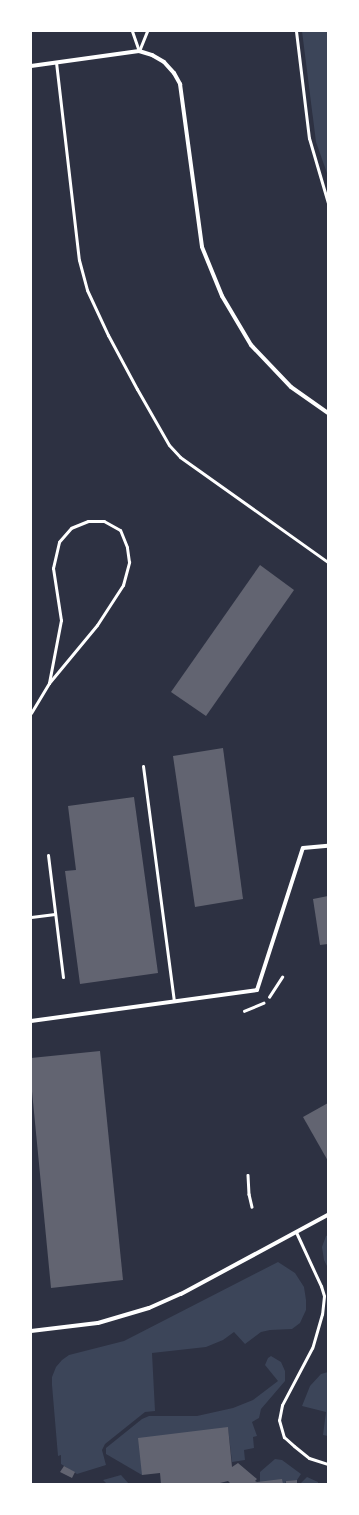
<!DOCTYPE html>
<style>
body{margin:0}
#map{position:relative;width:359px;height:1515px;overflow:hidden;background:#2d3142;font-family:Overpass,sans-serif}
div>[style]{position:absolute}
.green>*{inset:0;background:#3c4559}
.building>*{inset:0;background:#626471}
.path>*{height:2.5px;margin:-1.25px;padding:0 1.25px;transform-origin:1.25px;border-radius:1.25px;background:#fff}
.service>*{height:3px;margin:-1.5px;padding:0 1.5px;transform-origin:1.5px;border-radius:1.5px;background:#fff}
.minor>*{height:4px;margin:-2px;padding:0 2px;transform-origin:2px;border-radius:2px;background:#fff}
span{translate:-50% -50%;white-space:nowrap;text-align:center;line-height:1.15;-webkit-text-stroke:3px #fff;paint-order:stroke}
.frame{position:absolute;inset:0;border:32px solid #fff;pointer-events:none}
</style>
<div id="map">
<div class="green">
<div style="clip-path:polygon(302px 31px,328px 31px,328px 176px,316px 142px)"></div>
<div style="clip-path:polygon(328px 1235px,328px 1268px,324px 1260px,322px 1247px,326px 1236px)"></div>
<div style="clip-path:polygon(278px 1262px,295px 1273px,304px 1287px,306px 1300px,306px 1310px,300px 1323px,292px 1329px,270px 1330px,261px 1332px,245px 1344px,234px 1332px,223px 1340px,206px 1347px,152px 1353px,155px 1411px,145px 1412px,105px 1444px,102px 1450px,106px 1465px,77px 1474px,61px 1464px,61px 1455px,58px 1456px,52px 1385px,52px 1377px,56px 1367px,62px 1360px,69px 1355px,124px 1341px)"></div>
<div style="clip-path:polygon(271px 1356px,281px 1362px,285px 1371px,285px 1381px,261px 1409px,259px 1418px,252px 1422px,257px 1436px,253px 1437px,254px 1448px,244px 1450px,245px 1460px,232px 1462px,228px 1428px,142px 1475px,106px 1454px,106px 1448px,142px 1419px,149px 1416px,197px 1416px,233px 1408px,253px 1400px,278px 1381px,265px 1365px,268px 1358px)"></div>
<div style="clip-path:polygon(328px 1372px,328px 1436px,323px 1435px,326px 1412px,302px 1406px,310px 1386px,321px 1374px)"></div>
<div style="clip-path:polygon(275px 1459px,282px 1460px,301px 1474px,297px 1480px,286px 1481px,285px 1484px,260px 1482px,260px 1472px)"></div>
<div style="clip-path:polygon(121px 1475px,129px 1484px,107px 1484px,103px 1480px)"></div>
<div style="clip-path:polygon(307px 1477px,318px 1482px,318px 1484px,300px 1484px)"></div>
</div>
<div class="building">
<div style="clip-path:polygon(260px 565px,294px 590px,206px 716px,171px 692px)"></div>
<div style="clip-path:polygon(223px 748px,243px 899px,195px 907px,173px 756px)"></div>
<div style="clip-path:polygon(134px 797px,158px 973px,80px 984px,65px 871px,76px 870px,68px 806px)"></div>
<div style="clip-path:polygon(328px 896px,328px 944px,320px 945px,313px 899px)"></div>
<div style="clip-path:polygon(100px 1051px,123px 1280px,51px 1288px,31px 1081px,31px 1058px)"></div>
<div style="clip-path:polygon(328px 1103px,328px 1161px,303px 1117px)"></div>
<div style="clip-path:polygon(228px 1427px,232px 1467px,238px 1463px,257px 1479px,255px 1481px,257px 1482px,282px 1479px,283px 1484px,231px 1484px,228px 1481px,220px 1483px,220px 1484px,161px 1484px,160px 1473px,142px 1475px,138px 1438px)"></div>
<div style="clip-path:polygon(64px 1466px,75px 1472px,72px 1478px,60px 1472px)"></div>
<div style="clip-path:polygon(297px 1480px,297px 1484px,286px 1484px,286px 1481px)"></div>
</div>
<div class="path">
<div style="left:269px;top:997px;width:24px;rotate:-57deg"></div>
<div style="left:244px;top:1011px;width:21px;rotate:-23deg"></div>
<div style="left:248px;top:1175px;width:19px;rotate:87deg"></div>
<div style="left:249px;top:1194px;width:13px;rotate:77deg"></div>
</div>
<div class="service">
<div style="left:132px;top:31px;width:21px;rotate:71deg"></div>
<div style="left:296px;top:31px;width:108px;rotate:83.1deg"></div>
<div style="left:309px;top:138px;width:68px;rotate:73.7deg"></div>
<div style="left:139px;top:51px;width:22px;rotate:-68deg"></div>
<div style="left:56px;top:62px;width:199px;rotate:83.4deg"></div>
<div style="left:79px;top:260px;width:31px;rotate:75deg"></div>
<div style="left:87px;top:290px;width:50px;rotate:65deg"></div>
<div style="left:108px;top:335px;width:61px;rotate:61.8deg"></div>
<div style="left:137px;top:389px;width:64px;rotate:60.3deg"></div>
<div style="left:169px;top:445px;width:16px;rotate:47deg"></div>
<div style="left:180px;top:457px;width:181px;rotate:35.4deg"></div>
<div style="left:31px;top:713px;width:35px;rotate:-59deg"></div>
<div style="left:49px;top:683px;width:75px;rotate:-50.4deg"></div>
<div style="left:97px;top:625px;width:48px;rotate:-57deg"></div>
<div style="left:123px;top:585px;width:24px;rotate:-75deg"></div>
<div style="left:129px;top:562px;width:15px;rotate:-98deg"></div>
<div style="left:127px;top:547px;width:18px;rotate:-112deg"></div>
<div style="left:120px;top:530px;width:18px;rotate:-151deg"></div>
<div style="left:104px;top:521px;width:16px;rotate:180deg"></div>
<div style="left:88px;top:521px;width:18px;rotate:158deg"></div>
<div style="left:71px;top:528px;width:18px;rotate:131deg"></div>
<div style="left:59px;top:542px;width:27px;rotate:103deg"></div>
<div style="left:53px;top:568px;width:53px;rotate:81.3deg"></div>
<div style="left:61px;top:620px;width:64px;rotate:100.8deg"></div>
<div style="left:143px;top:766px;width:237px;rotate:82.5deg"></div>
<div style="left:48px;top:855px;width:123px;rotate:83deg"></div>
<div style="left:31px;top:917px;width:24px;rotate:-7deg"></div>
<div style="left:296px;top:1232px;width:60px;rotate:65.2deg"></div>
<div style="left:321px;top:1286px;width:10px;rotate:73deg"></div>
<div style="left:324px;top:1296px;width:18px;rotate:96deg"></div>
<div style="left:322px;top:1314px;width:35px;rotate:106deg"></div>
<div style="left:312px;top:1348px;width:64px;rotate:117.8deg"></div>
<div style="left:282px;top:1405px;width:15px;rotate:101deg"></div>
<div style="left:279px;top:1420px;width:18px;rotate:74deg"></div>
<div style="left:284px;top:1437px;width:13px;rotate:42deg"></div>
<div style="left:294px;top:1446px;width:19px;rotate:39deg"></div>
<div style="left:309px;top:1458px;width:20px;rotate:18deg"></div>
</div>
<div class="minor">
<div style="left:31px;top:66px;width:109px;rotate:-7.9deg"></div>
<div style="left:139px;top:51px;width:14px;rotate:17deg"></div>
<div style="left:152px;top:55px;width:14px;rotate:30deg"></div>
<div style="left:164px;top:62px;width:15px;rotate:48deg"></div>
<div style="left:174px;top:73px;width:13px;rotate:61deg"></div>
<div style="left:180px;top:84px;width:164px;rotate:82.3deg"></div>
<div style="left:202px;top:247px;width:53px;rotate:67.8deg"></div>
<div style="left:222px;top:296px;width:57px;rotate:59.4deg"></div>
<div style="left:251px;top:345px;width:58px;rotate:46.4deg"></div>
<div style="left:291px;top:387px;width:45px;rotate:35.1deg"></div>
<div style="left:31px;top:1021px;width:228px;rotate:-7.8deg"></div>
<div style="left:257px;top:990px;width:149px;rotate:-72.1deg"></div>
<div style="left:303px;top:848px;width:25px;rotate:-5deg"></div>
<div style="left:31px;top:1331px;width:67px;rotate:-6.8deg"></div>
<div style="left:98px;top:1323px;width:53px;rotate:-16.4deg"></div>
<div style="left:149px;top:1308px;width:35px;rotate:-24deg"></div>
<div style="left:181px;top:1294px;width:167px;rotate:-28.3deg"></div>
</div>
<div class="frame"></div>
</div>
